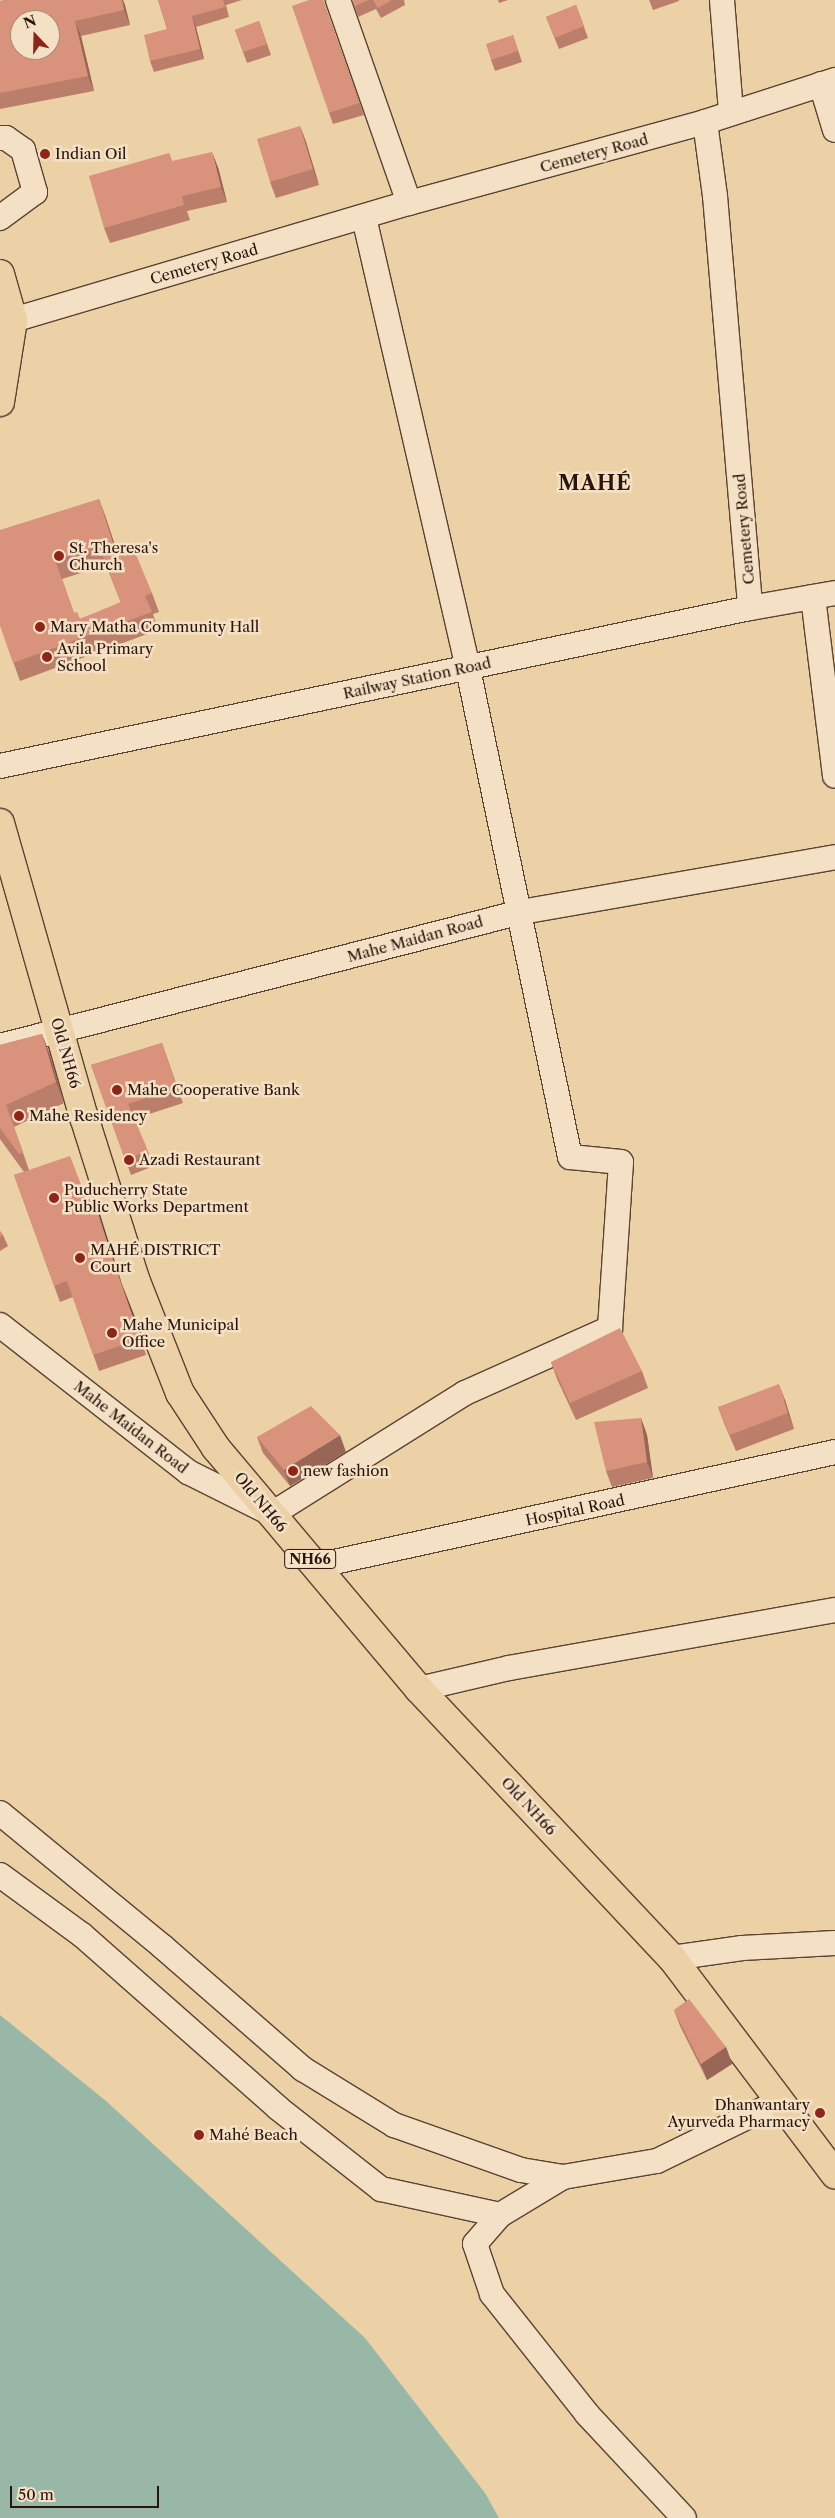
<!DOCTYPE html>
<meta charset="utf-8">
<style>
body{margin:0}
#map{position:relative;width:835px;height:2518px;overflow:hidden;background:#ecd0a6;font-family:"Libre Caslon Text",serif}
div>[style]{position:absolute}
.water>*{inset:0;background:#99b7a7}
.roads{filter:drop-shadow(1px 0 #5a4332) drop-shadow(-1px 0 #5a4332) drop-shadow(0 1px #5a4332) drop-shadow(0 -1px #5a4332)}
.minor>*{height:24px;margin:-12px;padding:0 12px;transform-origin:12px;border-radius:12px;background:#f3e0c5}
.major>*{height:28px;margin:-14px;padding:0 14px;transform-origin:14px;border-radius:14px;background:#ecd0a6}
.wall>*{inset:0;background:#bb7e6a}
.shaded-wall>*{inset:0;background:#986656}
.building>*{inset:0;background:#d9927b}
.dots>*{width:14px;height:14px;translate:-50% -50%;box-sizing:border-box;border:2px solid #f3e0c5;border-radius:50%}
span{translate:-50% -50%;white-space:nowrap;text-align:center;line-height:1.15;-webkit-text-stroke:5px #f3e0c5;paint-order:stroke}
.shield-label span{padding:1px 4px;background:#f3e0c5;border:1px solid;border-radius:4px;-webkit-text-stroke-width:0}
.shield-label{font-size:14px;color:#2a140b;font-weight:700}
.street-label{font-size:15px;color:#2a140b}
.poi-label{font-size:15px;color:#2a140b}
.left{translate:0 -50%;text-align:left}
.right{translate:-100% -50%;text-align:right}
.district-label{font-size:20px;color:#2a140b;font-weight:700;letter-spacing:1px}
.north{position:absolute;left:10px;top:10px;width:50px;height:50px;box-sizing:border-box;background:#f3e0c5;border:1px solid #a38e7b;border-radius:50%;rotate:339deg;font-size:14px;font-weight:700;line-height:20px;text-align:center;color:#2a140b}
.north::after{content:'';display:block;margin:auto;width:18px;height:22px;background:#8f2418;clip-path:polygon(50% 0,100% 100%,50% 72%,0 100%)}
.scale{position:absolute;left:10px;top:2486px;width:149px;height:22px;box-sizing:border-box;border:2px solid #2a140b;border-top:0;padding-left:6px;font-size:15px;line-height:18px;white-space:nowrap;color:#2a140b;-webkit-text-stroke:4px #f3e0c5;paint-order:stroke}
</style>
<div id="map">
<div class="water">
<div style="clip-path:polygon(0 2015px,106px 2101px,365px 2338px,485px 2493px,499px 2518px,0 2518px)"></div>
</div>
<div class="roads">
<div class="minor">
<div style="left:338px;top:0;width:215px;rotate:70.7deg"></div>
<div style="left:722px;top:0;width:113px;rotate:85.4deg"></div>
<div style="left:821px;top:84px;width:48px;rotate:73.1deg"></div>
<div style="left:705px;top:122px;width:137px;rotate:-17.9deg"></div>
<div style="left:0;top:138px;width:6px"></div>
<div style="left:6px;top:138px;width:21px;rotate:35deg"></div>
<div style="left:23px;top:150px;width:44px;rotate:74.1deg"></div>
<div style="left:35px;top:192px;width:44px;rotate:143.4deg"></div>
<div style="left:13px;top:320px;width:413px;rotate:-16.5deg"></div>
<div style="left:409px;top:203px;width:307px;rotate:-15.3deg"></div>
<div style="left:705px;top:122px;width:75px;rotate:82.3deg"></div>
<div style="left:715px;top:196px;width:413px;rotate:85.1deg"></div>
<div style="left:813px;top:597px;width:180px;rotate:83deg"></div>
<div style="left:0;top:766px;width:766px;rotate:-11.9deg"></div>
<div style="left:750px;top:608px;width:86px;rotate:-10deg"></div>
<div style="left:0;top:1046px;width:538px;rotate:-14.42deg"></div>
<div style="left:521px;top:912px;width:319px;rotate:-9.9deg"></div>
<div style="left:0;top:1325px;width:239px;rotate:38deg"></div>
<div style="left:188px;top:1472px;width:94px;rotate:26.6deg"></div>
<div style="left:272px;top:1514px;width:228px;rotate:-32.1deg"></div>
<div style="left:465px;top:1393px;width:159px;rotate:-24.1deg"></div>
<div style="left:610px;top:1328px;width:166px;rotate:-86.2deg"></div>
<div style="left:621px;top:1162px;width:51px;rotate:-174.4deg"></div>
<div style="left:570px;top:1157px;width:500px;rotate:-101.8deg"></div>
<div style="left:468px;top:668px;width:463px;rotate:-103deg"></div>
<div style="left:316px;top:1566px;width:531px;rotate:-12.39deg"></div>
<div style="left:419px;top:1689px;width:92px;rotate:-13.1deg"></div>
<div style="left:509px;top:1668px;width:331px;rotate:-10.1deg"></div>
<div style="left:0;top:1813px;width:211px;rotate:39.4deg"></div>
<div style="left:163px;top:1947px;width:186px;rotate:41.1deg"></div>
<div style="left:303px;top:2069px;width:107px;rotate:31.6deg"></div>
<div style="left:394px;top:2125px;width:135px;rotate:19.5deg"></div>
<div style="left:521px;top:2170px;width:43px;rotate:9.5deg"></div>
<div style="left:563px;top:2177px;width:95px;rotate:-9.7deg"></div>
<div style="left:657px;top:2161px;width:137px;rotate:-26deg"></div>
<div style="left:0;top:1875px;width:102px;rotate:36.2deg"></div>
<div style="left:82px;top:1935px;width:261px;rotate:41.4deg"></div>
<div style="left:278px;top:2108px;width:131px;rotate:38.2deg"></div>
<div style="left:381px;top:2189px;width:122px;rotate:12.3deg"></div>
<div style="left:672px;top:1958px;width:71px;rotate:-8.1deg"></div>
<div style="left:742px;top:1948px;width:93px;rotate:-3.1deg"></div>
<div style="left:563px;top:2177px;width:74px;rotate:148.9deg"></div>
<div style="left:500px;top:2215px;width:38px;rotate:131deg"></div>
<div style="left:475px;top:2244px;width:53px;rotate:71.2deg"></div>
<div style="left:492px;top:2294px;width:153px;rotate:51.6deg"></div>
<div style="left:587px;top:2414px;width:142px;rotate:47deg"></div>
</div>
<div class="major">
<div style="left:0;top:274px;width:48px;rotate:74.2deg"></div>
<div style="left:13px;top:320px;width:83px;rotate:99deg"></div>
<div style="left:0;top:823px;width:306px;rotate:74.1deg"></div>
<div style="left:84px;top:1117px;width:170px;rotate:72.5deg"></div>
<div style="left:135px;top:1279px;width:123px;rotate:68.5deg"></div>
<div style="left:180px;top:1393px;width:66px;rotate:56.8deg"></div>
<div style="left:216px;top:1448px;width:315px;rotate:49.9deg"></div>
<div style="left:419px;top:1689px;width:369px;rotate:46.8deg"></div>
<div style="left:672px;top:1958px;width:271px;rotate:53deg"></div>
</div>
</div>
<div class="wall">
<div style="clip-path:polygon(6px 0,123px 0,130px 25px,81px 36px,94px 91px,0 109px,0 1px)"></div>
<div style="clip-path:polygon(158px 0,242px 0,226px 5px,229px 17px,196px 27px,204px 59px,154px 72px,150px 61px,167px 29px)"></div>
<div style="clip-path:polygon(323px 0,364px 115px,333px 124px,329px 113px)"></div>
<div style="clip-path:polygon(352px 0,404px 0,405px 5px,381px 18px,376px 9px,358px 17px)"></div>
<div style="clip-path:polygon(498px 0,508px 0,499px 3px)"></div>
<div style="clip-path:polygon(649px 0,679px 0,679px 1px,653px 10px)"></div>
<div style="clip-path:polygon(576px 5px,588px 38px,559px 49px,546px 17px)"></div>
<div style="clip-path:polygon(259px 21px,271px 55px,247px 63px,235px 30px)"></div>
<div style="clip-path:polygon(513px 35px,522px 62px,495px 71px,491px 60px)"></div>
<div style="clip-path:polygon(300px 126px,306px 142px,319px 185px,276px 198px,270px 182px)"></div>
<div style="clip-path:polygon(169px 153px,172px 161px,218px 167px,227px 202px,187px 211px,190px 220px,110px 243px,104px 228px)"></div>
<div style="clip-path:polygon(evenodd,99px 499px,117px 551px,152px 593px,159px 612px,153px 614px,158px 630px,20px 681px,0 625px,99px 499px,106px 565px,121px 603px,80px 619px,74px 613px,62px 579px,106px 565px)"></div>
<div style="clip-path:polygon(42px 1034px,50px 1055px,64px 1103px,14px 1127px,29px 1170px,87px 1200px,92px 1198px,146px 1355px,99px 1371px,73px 1297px,60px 1302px,14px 1175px,24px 1172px,0 1139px,0 1045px)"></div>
<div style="clip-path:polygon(162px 1043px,183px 1103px,134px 1119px,154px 1166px,131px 1175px,91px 1065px)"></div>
<div style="clip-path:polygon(0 1231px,3px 1235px,8px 1246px,0 1251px)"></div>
<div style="clip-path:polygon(551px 1362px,642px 1371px,648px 1388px,576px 1420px,557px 1379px)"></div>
<div style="clip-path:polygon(785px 1400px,794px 1429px,736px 1451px,724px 1423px,718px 1407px)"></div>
<div style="clip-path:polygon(641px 1418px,647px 1435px,653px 1478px,612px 1487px,606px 1471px)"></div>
<div style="clip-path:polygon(257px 1437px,346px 1452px,290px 1486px,263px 1453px)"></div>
<div style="clip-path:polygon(674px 2010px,726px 2047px,732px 2064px,707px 2080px,680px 2026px)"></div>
</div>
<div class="shaded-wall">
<div style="clip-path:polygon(122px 0,123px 0,125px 5px,130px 25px,124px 10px)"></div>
<div style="clip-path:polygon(192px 16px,196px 27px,204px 59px,200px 49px)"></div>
<div style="clip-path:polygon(75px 21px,81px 36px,94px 91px,88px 76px)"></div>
<div style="clip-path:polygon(300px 126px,306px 142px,319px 185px,313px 169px)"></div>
<div style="clip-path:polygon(212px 152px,218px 167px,227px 202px,221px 187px)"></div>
<div style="clip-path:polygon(99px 499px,106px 518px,123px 570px,116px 552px)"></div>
<div style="clip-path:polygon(42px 1034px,50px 1055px,64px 1103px,56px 1082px)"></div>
<div style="clip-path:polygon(92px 1198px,98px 1214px,146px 1355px,140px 1339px)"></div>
<div style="clip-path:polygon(779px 1384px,785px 1400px,794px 1429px,788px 1413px)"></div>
<div style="clip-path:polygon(641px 1418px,647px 1435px,653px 1478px,647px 1462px)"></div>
<div style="clip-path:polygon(340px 1435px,346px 1452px,290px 1486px,284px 1470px)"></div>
<div style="clip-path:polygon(726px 2047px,732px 2064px,707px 2080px,701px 2064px)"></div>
</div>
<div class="building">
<div style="clip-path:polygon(evenodd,6px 0,122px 0,124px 10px,75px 21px,88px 76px,0 93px,0 1px,6px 0,20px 20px,50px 20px,50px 50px,20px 50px,20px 20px)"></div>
<div style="clip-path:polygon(158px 0,223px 0,225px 7px,192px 16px,200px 49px,150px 61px,144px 35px,167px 29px)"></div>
<div style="clip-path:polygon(309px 0,323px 0,359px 103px,329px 113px,292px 6px)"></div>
<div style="clip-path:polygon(352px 0,369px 0,355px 6px)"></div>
<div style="clip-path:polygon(373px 0,392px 0,378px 8px)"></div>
<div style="clip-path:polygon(576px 5px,584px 26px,555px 38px,546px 17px)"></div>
<div style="clip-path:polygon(259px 21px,267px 44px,243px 52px,235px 30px)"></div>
<div style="clip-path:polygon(513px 35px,518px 51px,491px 60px,486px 44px)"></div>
<div style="clip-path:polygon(300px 126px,313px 169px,270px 182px,257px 139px)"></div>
<div style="clip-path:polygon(212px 152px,221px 187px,182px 196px,184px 205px,104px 228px,89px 176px,169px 153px,172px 161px)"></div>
<div style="clip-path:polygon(evenodd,99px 499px,116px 552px,132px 545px,152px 593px,145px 596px,152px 612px,13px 663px,0 625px,0 530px,99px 499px,99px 546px,121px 602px,80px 619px,77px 612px,74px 613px,55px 560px,99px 546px)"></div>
<div style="clip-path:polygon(42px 1034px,56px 1082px,6px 1105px,23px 1152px,19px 1154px,0 1128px,0 1045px)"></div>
<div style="clip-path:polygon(162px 1043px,177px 1087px,128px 1104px,148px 1151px,125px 1160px,91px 1065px)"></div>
<div style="clip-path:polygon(70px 1156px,87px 1200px,92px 1198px,140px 1339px,93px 1355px,67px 1281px,54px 1286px,14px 1175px)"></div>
<div style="clip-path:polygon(0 1231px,3px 1235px,0 1237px)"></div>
<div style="clip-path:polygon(620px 1328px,642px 1371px,570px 1403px,551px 1362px)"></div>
<div style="clip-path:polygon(779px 1384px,788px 1413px,730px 1435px,718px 1407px)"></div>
<div style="clip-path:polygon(311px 1406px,340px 1435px,284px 1470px,257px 1437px)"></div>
<div style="clip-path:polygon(641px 1418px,647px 1462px,606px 1471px,594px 1422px)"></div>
<div style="clip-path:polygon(689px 1999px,726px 2047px,701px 2064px,674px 2010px)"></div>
</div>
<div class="dots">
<div style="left:45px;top:154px;background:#8f2418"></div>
<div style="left:59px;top:556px;background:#8f2418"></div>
<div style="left:40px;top:627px;background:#8f2418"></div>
<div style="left:47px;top:657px;background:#8f2418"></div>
<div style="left:117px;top:1090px;background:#8f2418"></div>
<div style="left:19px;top:1116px;background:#8f2418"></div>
<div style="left:129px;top:1160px;background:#8f2418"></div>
<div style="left:54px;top:1198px;background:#8f2418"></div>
<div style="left:80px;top:1258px;background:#8f2418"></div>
<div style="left:112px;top:1333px;background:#8f2418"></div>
<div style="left:293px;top:1471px;background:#8f2418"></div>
<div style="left:820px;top:2113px;background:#8f2418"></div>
<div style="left:199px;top:2135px;background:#8f2418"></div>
</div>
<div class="shield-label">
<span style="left:310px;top:1559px">NH66</span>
</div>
<div class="street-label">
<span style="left:594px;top:153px;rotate:-15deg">Cemetery Road</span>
<span style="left:204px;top:264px;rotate:-16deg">Cemetery Road</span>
<span style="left:744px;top:529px;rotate:-95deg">Cemetery Road</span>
<span style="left:417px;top:678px;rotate:-12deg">Railway Station Road</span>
<span style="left:415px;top:939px;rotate:-15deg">Mahe Maidan Road</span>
<span style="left:66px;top:1053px;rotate:74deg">Old NH66</span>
<span style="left:131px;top:1427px;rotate:38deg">Mahe Maidan Road</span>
<span style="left:261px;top:1502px;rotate:50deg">Old NH66</span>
<span style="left:575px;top:1510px;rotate:-12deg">Hospital Road</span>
<span style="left:529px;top:1806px;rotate:47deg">Old NH66</span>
</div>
<div class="poi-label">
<span class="left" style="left:55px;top:154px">Indian Oil</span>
<span class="left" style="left:69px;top:556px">St. Theresa's<br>Church</span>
<span class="left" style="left:50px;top:627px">Mary Matha Community Hall</span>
<span class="left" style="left:57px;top:657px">Avila Primary<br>School</span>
<span class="left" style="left:127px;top:1090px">Mahe Cooperative Bank</span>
<span class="left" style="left:29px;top:1116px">Mahe Residency</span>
<span class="left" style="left:139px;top:1160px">Azadi Restaurant</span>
<span class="left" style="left:64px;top:1198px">Puducherry State<br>Public Works Department</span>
<span class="left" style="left:90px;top:1258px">MAHÉ DISTRICT<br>Court</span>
<span class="left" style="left:122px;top:1333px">Mahe Municipal<br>Office</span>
<span class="left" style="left:303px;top:1471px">new fashion</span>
<span class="right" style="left:810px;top:2113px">Dhanwantary<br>Ayurveda Pharmacy</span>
<span class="left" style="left:209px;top:2135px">Mahé Beach</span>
</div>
<div class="district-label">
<span style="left:595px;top:483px">MAHÉ</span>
</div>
<div class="north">N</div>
<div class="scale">50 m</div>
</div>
